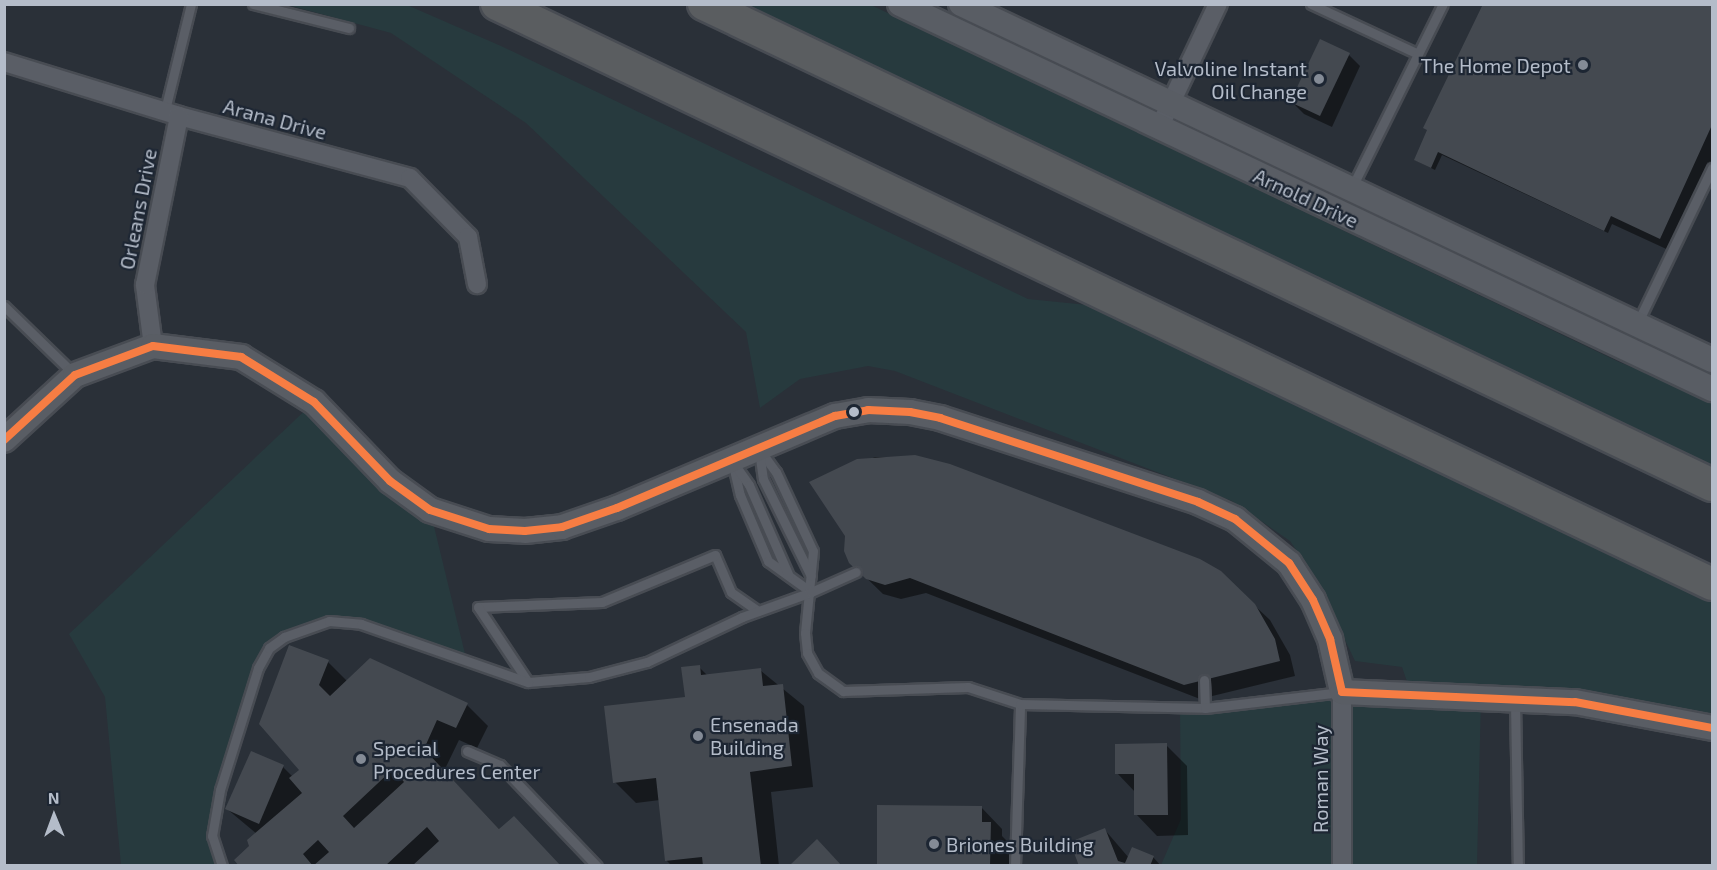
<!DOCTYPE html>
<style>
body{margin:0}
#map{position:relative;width:1717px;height:870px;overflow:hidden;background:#2a3038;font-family:"Exo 2",sans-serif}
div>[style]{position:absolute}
.green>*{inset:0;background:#273a3e}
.shadow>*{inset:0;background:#0007}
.building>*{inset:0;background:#444950}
.roads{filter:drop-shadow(2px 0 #484c53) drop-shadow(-2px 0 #484c53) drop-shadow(0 2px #484c53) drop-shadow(0 -2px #484c53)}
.lane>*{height:9px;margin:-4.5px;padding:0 4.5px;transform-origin:4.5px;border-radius:4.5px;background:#5a5e66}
.street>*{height:18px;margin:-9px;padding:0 9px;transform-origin:9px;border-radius:9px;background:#5a5e66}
.secondary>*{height:24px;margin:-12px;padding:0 12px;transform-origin:12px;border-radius:12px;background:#595d64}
.highway>*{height:32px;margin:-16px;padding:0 16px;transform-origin:16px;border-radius:16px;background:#5a5d60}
.bus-1>*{height:8px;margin:-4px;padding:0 4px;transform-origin:4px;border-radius:4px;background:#f77d43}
.dots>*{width:16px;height:16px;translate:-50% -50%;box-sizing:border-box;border:3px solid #1d2633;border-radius:50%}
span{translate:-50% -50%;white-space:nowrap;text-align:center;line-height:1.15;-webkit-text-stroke:4.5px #1d2633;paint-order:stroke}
.poi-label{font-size:20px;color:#b4bcc9}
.right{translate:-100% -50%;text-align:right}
.left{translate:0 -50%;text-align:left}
.street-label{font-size:20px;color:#b4bcc9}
.frame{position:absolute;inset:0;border:6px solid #b4bcc9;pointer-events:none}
.north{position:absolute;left:24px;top:786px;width:60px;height:60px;-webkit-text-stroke:4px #1d2633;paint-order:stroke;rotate:359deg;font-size:16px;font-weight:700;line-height:24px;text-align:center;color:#b4bcc9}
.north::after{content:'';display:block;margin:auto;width:21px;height:27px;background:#b4bcc9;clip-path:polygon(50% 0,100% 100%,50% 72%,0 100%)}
</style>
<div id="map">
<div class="green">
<div style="clip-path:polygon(288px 5px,407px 5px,501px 46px,1028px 299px,1137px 310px,1712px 584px,1712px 728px,1481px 697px,1477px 865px,1161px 865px,1181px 819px,1180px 707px,1311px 694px,1411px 693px,1402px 667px,1355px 661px,1315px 577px,1290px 541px,1232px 501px,895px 371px,868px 366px,800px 379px,760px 408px,746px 332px,526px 123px,391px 33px)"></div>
<div style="clip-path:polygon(704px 5px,871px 5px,1619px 362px,1712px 399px,1712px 485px)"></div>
<div style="clip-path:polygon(314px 402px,430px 510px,467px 662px,345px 621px,284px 637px,258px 668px,212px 836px,222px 865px,121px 865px,105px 697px,69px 634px)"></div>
</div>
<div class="shadow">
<div style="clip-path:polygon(1485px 4px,1712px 4px,1712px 172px,1675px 253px,1612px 224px,1608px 233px,1442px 155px,1435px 170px,1415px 160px)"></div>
<div style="clip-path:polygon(1349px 55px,1360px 66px,1332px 127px,1304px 114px,1292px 102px)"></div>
<div style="clip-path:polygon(875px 457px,915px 457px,1254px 605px,1270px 620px,1290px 655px,1295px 676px,1200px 699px,926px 593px,901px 599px,883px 594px,851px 563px,846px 535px,811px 483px)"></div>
<div style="clip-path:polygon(328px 662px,347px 681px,467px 705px,488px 726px,477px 748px,459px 740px,444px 771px,500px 830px,560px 866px,241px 866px,257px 834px,227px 809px,283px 767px,293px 777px,301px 770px,261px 724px)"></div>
<div style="clip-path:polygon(699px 667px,708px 676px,760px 670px,804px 706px,813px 787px,771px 792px,779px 866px,672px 866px,667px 861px,660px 800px,636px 803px,615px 782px,686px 698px)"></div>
<div style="clip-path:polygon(1166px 745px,1187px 766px,1188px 835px,1157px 836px,1136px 814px,1135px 792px,1117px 773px)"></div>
<div style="clip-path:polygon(981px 807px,1002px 829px,1002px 836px,1011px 845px,1011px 866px,878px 866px)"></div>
<div style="clip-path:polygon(1105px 830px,1129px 858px,1153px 857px,1161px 866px,1081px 866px)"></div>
</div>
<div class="building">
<div style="clip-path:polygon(1483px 4px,1712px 4px,1712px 125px,1660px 239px,1611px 216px,1604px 231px,1438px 152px,1431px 168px,1414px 160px,1427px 130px,1423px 128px)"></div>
<div style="clip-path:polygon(1320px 39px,1350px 53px,1320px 116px,1290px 102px)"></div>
<div style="clip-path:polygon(915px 455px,950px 464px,1200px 559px,1221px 571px,1255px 604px,1275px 639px,1280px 661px,1184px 685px,910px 578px,885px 585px,866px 579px,849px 563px,844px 551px,845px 536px,809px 482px,857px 459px)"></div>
<div style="clip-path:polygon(evenodd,289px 645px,329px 660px,319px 685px,330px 696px,370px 658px,468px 703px,456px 728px,437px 720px,424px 749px,499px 829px,514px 816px,561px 866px,412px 866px,439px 841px,427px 827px,385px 866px,313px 866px,329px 852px,318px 840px,303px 854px,313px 866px,239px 866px,234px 860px,249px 846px,247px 840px,302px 793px,289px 778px,299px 770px,259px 724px,289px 645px,393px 769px,404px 782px,354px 828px,343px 816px,393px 769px)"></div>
<div style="clip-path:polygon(700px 665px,701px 675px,761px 668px,763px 686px,783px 684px,792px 766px,750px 772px,761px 866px,703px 866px,702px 857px,665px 861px,656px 778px,613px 783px,604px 706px,685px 697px,681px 667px)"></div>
<div style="clip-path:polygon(1167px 743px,1168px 815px,1134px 815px,1134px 774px,1115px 774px,1115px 744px)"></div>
<div style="clip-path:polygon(251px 751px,284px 765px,259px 824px,225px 809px)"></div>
<div style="clip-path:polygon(877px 805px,982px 806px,982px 822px,991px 822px,990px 866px,877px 866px)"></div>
<div style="clip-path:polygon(1105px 828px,1118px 861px,1125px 863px,1132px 847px,1154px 856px,1150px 866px,1079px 866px,1070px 842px)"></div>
<div style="clip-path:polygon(817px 839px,842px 866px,789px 866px)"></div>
</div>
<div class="roads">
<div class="lane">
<div style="left:253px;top:4px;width:99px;rotate:14deg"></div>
<div style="left:1311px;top:4px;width:118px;rotate:25deg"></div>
<div style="left:165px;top:110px;width:109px;rotate:-76.2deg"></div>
<div style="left:1352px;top:187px;width:204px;rotate:-63.6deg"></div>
<div style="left:4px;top:306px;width:98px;rotate:44.2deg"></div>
<div style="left:1637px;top:324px;width:173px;rotate:-64.3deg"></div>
<div style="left:759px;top:449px;width:29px;rotate:54deg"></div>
<div style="left:776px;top:472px;width:87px;rotate:64.9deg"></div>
<div style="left:813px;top:551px;width:82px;rotate:95.6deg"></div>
<div style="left:805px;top:633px;width:20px;rotate:84deg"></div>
<div style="left:807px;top:653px;width:23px;rotate:61deg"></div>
<div style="left:818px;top:673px;width:31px;rotate:36deg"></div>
<div style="left:843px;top:691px;width:125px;rotate:-1.8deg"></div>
<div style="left:968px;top:687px;width:55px;rotate:18.1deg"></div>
<div style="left:759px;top:451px;width:28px;rotate:82deg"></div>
<div style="left:763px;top:479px;width:108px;rotate:63.7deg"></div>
<div style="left:732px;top:461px;width:35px;rotate:77deg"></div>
<div style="left:740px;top:495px;width:72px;rotate:67deg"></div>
<div style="left:768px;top:561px;width:53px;rotate:35.8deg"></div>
<div style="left:735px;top:465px;width:24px;rotate:55deg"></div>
<div style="left:749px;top:485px;width:99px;rotate:66.3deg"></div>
<div style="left:758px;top:611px;width:33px;rotate:-145deg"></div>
<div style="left:731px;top:592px;width:40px;rotate:-113.4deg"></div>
<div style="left:715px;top:555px;width:122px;rotate:157.4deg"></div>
<div style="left:602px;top:602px;width:124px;rotate:177.7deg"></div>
<div style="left:478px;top:607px;width:90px;rotate:56.3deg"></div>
<div style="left:528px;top:682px;width:61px;rotate:-4.7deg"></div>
<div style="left:589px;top:677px;width:60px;rotate:-14.5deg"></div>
<div style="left:647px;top:662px;width:105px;rotate:-25.3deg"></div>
<div style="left:742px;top:617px;width:73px;rotate:-19.9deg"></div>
<div style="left:811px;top:592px;width:49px;rotate:-24deg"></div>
<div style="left:1204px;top:680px;width:28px;rotate:88deg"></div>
<div style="left:1515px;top:701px;width:165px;rotate:89deg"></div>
<div style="left:467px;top:751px;width:36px;rotate:23deg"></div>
<div style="left:500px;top:765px;width:140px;rotate:46.2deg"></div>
<div style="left:222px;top:866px;width:32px;rotate:-108deg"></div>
<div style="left:212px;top:836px;width:47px;rotate:-80.1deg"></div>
<div style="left:220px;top:790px;width:128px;rotate:-72.7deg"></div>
<div style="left:258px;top:668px;width:23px;rotate:-61deg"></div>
<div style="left:269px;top:648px;width:19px;rotate:-36deg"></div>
<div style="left:284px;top:637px;width:48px;rotate:-19.6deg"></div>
<div style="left:329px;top:621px;width:32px;rotate:5deg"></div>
<div style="left:361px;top:624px;width:177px;rotate:19.2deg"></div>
<div style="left:1015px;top:866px;width:162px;rotate:-88.2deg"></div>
<div style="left:1020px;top:704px;width:185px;rotate:1.2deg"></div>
<div style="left:1205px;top:708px;width:137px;rotate:-6.7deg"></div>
</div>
<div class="street">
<div style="left:4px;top:62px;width:183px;rotate:17.1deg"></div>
<div style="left:179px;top:116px;width:239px;rotate:15deg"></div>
<div style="left:410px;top:178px;width:83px;rotate:45.5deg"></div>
<div style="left:468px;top:237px;width:48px;rotate:79.2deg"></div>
<div style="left:1159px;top:128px;width:137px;rotate:-64.6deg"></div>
<div style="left:153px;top:346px;width:62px;rotate:-97.5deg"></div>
<div style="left:145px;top:285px;width:172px;rotate:-78.6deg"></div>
<div style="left:1342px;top:866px;width:174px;rotate:-90deg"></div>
</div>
<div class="secondary">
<div style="left:900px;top:4px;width:899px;rotate:25.37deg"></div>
<div style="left:961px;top:4px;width:831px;rotate:25.36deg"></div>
<div style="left:4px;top:440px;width:96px;rotate:-42.5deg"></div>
<div style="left:75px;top:375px;width:83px;rotate:-20.4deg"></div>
<div style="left:153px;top:346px;width:89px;rotate:7.1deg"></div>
<div style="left:241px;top:357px;width:86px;rotate:31.7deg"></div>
<div style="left:314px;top:402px;width:110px;rotate:46.1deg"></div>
<div style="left:390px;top:481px;width:49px;rotate:35.9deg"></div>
<div style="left:430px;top:510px;width:62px;rotate:17.9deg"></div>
<div style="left:489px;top:529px;width:36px;rotate:3deg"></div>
<div style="left:525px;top:531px;width:37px;rotate:-6deg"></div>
<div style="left:562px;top:527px;width:58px;rotate:-19.1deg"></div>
<div style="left:617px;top:508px;width:237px;rotate:-22.9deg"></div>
<div style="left:835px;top:416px;width:34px;rotate:-10deg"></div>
<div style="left:868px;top:410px;width:42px;rotate:2.7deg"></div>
<div style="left:910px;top:412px;width:31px;rotate:11deg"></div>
<div style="left:940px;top:418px;width:271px;rotate:18deg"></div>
<div style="left:1198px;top:502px;width:41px;rotate:24.7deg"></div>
<div style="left:1235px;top:519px;width:70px;rotate:39.2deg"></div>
<div style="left:1289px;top:563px;width:44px;rotate:57deg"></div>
<div style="left:1313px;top:600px;width:43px;rotate:66.4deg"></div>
<div style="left:1330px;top:639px;width:54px;rotate:77.2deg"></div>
<div style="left:1342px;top:692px;width:233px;rotate:2.5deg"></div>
<div style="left:1575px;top:702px;width:139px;rotate:10.7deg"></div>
</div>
<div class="highway">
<div style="left:497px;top:4px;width:1346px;rotate:25.52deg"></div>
<div style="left:704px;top:4px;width:1117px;rotate:25.51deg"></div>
</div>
</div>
<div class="bus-1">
<div style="left:4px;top:440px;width:96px;rotate:-42.5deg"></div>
<div style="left:75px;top:375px;width:83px;rotate:-20.4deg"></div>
<div style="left:153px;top:346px;width:89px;rotate:7.1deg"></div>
<div style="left:241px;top:357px;width:86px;rotate:31.7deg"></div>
<div style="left:314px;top:402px;width:110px;rotate:46.1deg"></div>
<div style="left:390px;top:481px;width:49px;rotate:35.9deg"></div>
<div style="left:430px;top:510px;width:62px;rotate:17.9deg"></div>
<div style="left:489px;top:529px;width:36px;rotate:3deg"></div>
<div style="left:525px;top:531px;width:37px;rotate:-6deg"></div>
<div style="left:562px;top:527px;width:58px;rotate:-19.1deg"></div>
<div style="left:617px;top:508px;width:237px;rotate:-22.9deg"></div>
<div style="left:835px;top:416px;width:34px;rotate:-10deg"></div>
<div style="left:868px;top:410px;width:42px;rotate:2.7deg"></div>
<div style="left:910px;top:412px;width:31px;rotate:11deg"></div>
<div style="left:940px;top:418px;width:271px;rotate:18deg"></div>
<div style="left:1198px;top:502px;width:41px;rotate:24.7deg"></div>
<div style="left:1235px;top:519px;width:70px;rotate:39.2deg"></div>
<div style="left:1289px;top:563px;width:44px;rotate:57deg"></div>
<div style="left:1313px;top:600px;width:43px;rotate:66.4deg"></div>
<div style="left:1330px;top:639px;width:54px;rotate:77.2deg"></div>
<div style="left:1342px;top:692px;width:233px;rotate:2.5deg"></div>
<div style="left:1575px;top:702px;width:139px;rotate:10.7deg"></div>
</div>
<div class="dots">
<div style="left:1583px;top:65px;background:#848b96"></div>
<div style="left:1319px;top:79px;background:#848b96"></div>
<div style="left:854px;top:412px;background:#b4bcc9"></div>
<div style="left:698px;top:736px;background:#848b96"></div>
<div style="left:361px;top:759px;background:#848b96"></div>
<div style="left:934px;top:844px;background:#848b96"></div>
</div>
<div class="poi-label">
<span class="right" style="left:1571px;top:65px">The Home Depot</span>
<span class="right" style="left:1307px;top:80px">Valvoline Instant<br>Oil Change</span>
<span class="left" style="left:710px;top:736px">Ensenada<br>Building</span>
<span class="left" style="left:373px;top:760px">Special<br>Procedures Center</span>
<span class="left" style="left:946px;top:844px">Briones Building</span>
</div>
<div class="street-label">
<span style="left:275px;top:119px;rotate:15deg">Arana Drive</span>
<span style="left:1306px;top:198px;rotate:25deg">Arnold Drive</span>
<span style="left:138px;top:209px;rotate:-79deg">Orleans Drive</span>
<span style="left:1320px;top:779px;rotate:-90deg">Roman Way</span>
</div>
<div class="frame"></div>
<div class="north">N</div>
</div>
